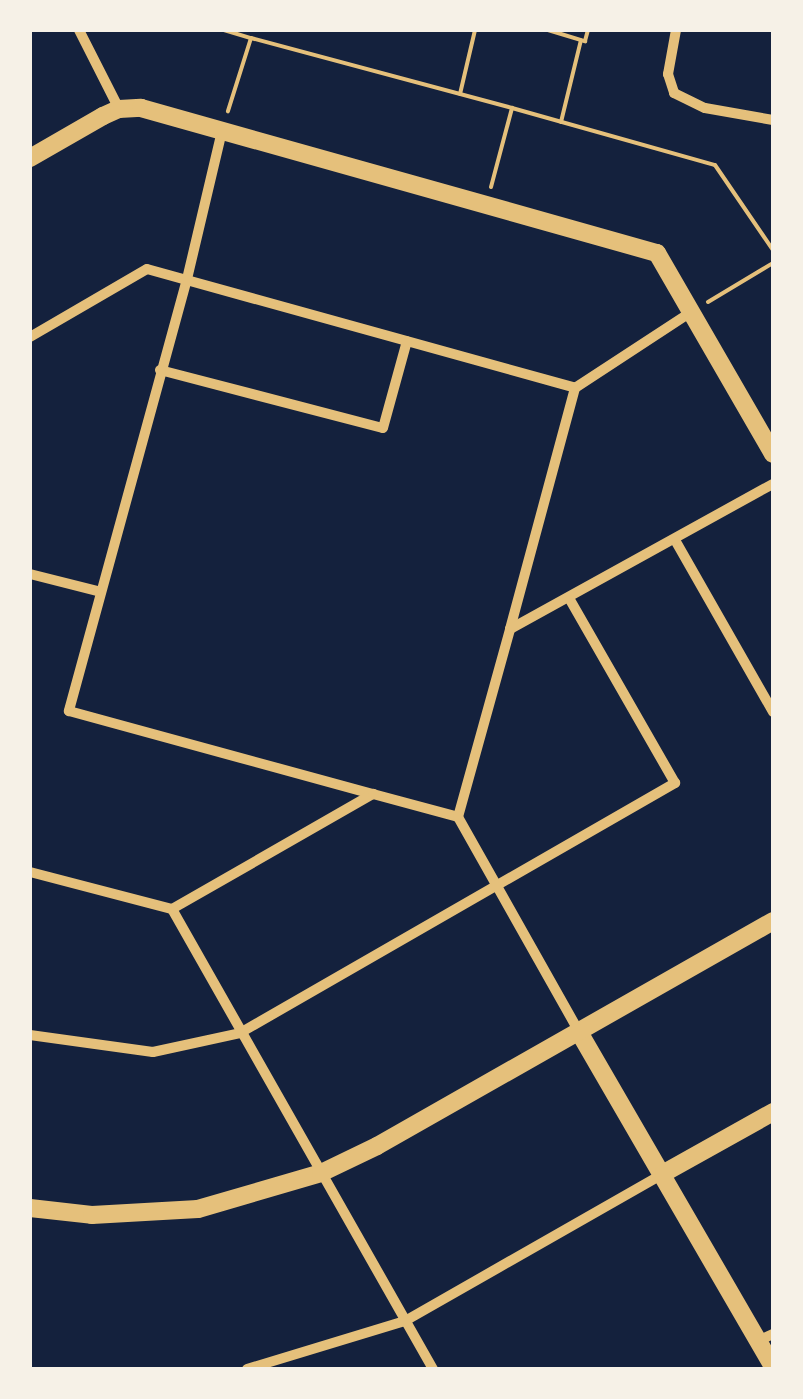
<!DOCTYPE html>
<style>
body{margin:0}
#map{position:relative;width:803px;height:1399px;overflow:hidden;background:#14213d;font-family:"Open Sans",sans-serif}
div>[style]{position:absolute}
.path>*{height:4px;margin:-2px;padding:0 2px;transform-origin:2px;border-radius:2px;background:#e5c07b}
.minor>*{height:10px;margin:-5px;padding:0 5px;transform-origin:5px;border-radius:5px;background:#e5c07b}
.tertiary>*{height:18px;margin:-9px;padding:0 9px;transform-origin:9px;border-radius:9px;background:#e5c07b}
span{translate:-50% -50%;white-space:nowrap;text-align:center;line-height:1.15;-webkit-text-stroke:8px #f6f1e7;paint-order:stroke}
.frame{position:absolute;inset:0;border:32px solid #f6f1e7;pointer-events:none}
</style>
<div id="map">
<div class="path">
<div style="left:224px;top:30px;width:28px;rotate:17deg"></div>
<div style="left:251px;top:38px;width:77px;rotate:107.5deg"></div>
<div style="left:548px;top:30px;width:39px;rotate:17deg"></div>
<div style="left:585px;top:41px;width:11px;rotate:-75deg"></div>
<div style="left:251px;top:38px;width:270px;rotate:15deg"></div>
<div style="left:460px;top:94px;width:66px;rotate:-76.8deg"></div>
<div style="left:561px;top:122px;width:84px;rotate:-76.3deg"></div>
<div style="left:491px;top:187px;width:82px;rotate:-75.1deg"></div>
<div style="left:512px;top:108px;width:211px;rotate:15.7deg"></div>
<div style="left:715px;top:165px;width:103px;rotate:55.7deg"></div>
<div style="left:708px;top:302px;width:76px;rotate:-31deg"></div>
</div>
<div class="minor">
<div style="left:79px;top:30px;width:89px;rotate:63.1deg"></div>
<div style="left:676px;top:30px;width:45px;rotate:100.3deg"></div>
<div style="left:668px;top:74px;width:20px;rotate:72deg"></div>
<div style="left:674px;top:93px;width:34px;rotate:26deg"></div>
<div style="left:705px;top:108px;width:69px;rotate:10deg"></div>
<div style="left:222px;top:131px;width:152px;rotate:103.3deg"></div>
<div style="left:187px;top:279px;width:448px;rotate:105.3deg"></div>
<div style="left:69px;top:711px;width:315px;rotate:15.3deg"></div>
<div style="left:30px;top:337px;width:135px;rotate:-30.2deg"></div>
<div style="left:147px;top:269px;width:444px;rotate:15.5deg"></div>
<div style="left:160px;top:370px;width:230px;rotate:14.6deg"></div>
<div style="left:383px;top:428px;width:90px;rotate:-74.6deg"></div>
<div style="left:675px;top:540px;width:198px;rotate:60.3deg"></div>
<div style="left:30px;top:574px;width:73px;rotate:14.2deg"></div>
<div style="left:510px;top:629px;width:250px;rotate:-74.9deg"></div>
<div style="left:575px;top:388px;width:139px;rotate:-33.2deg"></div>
<div style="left:458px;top:817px;width:247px;rotate:60.6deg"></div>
<div style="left:30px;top:872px;width:147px;rotate:14.6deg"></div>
<div style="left:172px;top:909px;width:232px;rotate:-29.8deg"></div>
<div style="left:373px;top:794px;width:88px;rotate:15.1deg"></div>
<div style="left:458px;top:817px;width:195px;rotate:-74.5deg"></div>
<div style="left:510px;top:629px;width:300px;rotate:-28.9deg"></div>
<div style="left:172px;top:909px;width:529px;rotate:60.43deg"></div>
<div style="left:30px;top:1035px;width:124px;rotate:7.9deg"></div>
<div style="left:153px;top:1052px;width:89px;rotate:-12.3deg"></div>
<div style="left:240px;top:1033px;width:502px;rotate:-29.89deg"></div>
<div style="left:675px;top:783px;width:211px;rotate:-119.8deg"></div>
<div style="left:758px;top:1341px;width:17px;rotate:-25deg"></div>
<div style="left:247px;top:1369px;width:165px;rotate:-16.9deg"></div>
<div style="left:405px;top:1321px;width:297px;rotate:-29.7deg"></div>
</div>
<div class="tertiary">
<div style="left:30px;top:158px;width:84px;rotate:-29.9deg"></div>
<div style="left:103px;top:116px;width:17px;rotate:-24deg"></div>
<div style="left:119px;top:109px;width:22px;rotate:-3deg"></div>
<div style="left:141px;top:108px;width:536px;rotate:15.7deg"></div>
<div style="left:657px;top:253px;width:232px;rotate:60deg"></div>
<div style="left:579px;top:1032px;width:386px;rotate:59.9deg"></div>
<div style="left:664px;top:1173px;width:125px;rotate:-29.2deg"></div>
<div style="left:30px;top:1208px;width:62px;rotate:6.4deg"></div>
<div style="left:92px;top:1215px;width:106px;rotate:-3.2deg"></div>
<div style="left:198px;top:1209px;width:128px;rotate:-16.3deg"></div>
<div style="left:321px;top:1173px;width:62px;rotate:-25.7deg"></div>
<div style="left:377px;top:1146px;width:455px;rotate:-29.6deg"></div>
</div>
<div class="frame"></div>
</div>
